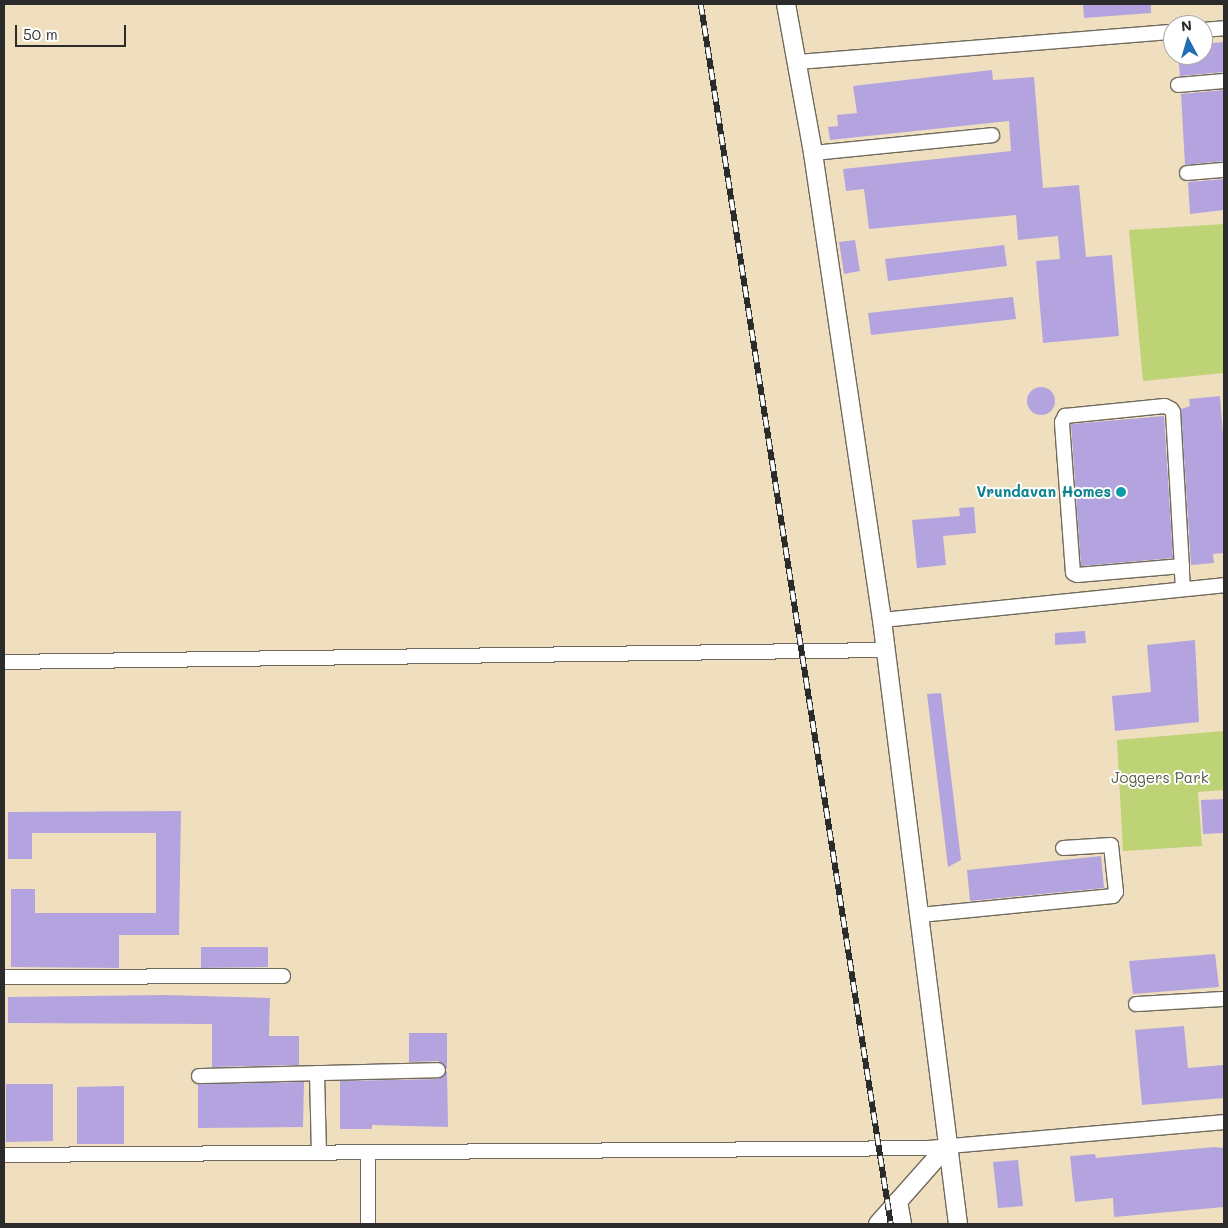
<!DOCTYPE html>
<style>
body{margin:0}
#map{position:relative;width:1228px;height:1228px;overflow:hidden;background:#f0dfbe;font-family:Mali,sans-serif}
div>[style]{position:absolute}
.green>*{inset:0;background:#bed276}
.building>*{inset:0;background:#b3a4df}
.round{border-radius:50%}
.roads{filter:drop-shadow(1px 0 #706a5e) drop-shadow(-1px 0 #706a5e) drop-shadow(0 1px #706a5e) drop-shadow(0 -1px #706a5e)}
.minor>*{height:14px;margin:-7px;padding:0 7px;transform-origin:7px;border-radius:7px;background:#fff}
.tertiary>*{height:18px;margin:-9px;padding:0 9px;transform-origin:9px;border-radius:9px;background:#fff}
.rail>*{height:5.5px;margin-top:-2.75px;transform-origin:0;background:repeating-linear-gradient(90deg,#fff 0 11px,#2b2b2b 0 22px);box-sizing:border-box;border-block:1px solid #2b2b2b}
.dots>*{width:14px;height:14px;translate:-50% -50%;box-sizing:border-box;border:2px solid #fff;border-radius:50%}
span{translate:-50% -50%;white-space:nowrap;text-align:center;line-height:1.15;-webkit-text-stroke:4px #fff;paint-order:stroke}
.culture-label{font-size:15px;color:#0d838f;font-weight:700}
.right{translate:-100% -50%;text-align:right}
.park-label{font-size:15px;color:#575d42}
.frame{position:absolute;inset:0;border:5px solid #2b2b2b;pointer-events:none}
.north{position:absolute;left:1163px;top:15px;width:50px;height:50px;box-sizing:border-box;background:#fff;border:1px solid #aaa;border-radius:50%;rotate:354deg;font-size:14px;font-weight:700;line-height:20px;text-align:center;color:#2b2b2b}
.north::after{content:'';display:block;margin:auto;width:18px;height:22px;background:#1f6fb2;clip-path:polygon(50% 0,100% 100%,50% 72%,0 100%)}
.scale{position:absolute;left:15px;top:25px;width:111px;height:22px;box-sizing:border-box;border:2px solid #2b2b2b;border-top:0;padding-left:6px;font-size:15px;line-height:18px;white-space:nowrap;color:#2b2b2b;-webkit-text-stroke:4px #fff;paint-order:stroke}
</style>
<div id="map">
<div class="green">
<div style="clip-path:polygon(1224px 224px,1224px 373px,1143px 381px,1129px 230px)"></div>
<div style="clip-path:polygon(1224px 731px,1224px 790px,1198px 792px,1202px 846px,1123px 851px,1117px 740px)"></div>
</div>
<div class="building">
<div style="clip-path:polygon(1083px 4px,1151px 4px,1151px 13px,1084px 18px)"></div>
<div style="clip-path:polygon(1224px 42px,1224px 72px,1180px 76px,1178px 55px,1204px 55px,1203px 44px)"></div>
<div style="clip-path:polygon(992px 70px,993px 80px,1034px 77px,1043px 188px,1079px 185px,1086px 257px,1112px 255px,1119px 336px,1043px 343px,1036px 261px,1060px 259px,1058px 236px,1018px 240px,1016px 215px,869px 229px,864px 189px,846px 191px,843px 169px,1011px 151px,1009px 121px,830px 140px,828px 127px,838px 126px,837px 115px,857px 113px,853px 86px)"></div>
<div style="clip-path:polygon(1224px 90px,1224px 161px,1185px 165px,1181px 94px)"></div>
<div style="clip-path:polygon(1224px 179px,1224px 210px,1190px 214px,1188px 182px)"></div>
<div style="clip-path:polygon(855px 240px,860px 271px,844px 274px,839px 242px)"></div>
<div style="clip-path:polygon(1004px 245px,1007px 266px,888px 281px,885px 259px)"></div>
<div style="clip-path:polygon(1013px 297px,1016px 319px,871px 335px,868px 313px)"></div>
<div class="round" style="left:1027px;top:387px;width:28px;height:28px"></div>
<div style="clip-path:polygon(1220px 396px,1224px 448px,1224px 553px,1213px 554px,1214px 563px,1191px 565px,1181px 409px,1190px 406px,1189px 399px)"></div>
<div style="clip-path:polygon(1164px 416px,1173px 558px,1081px 566px,1071px 424px)"></div>
<div style="clip-path:polygon(974px 507px,976px 533px,943px 536px,946px 565px,917px 568px,912px 520px,960px 516px,959px 508px)"></div>
<div style="clip-path:polygon(1085px 631px,1086px 643px,1055px 645px,1055px 633px)"></div>
<div style="clip-path:polygon(1195px 640px,1199px 722px,1115px 731px,1112px 696px,1151px 692px,1147px 645px)"></div>
<div style="clip-path:polygon(941px 693px,961px 860px,948px 867px,927px 694px)"></div>
<div style="clip-path:polygon(1224px 799px,1224px 833px,1203px 834px,1201px 800px)"></div>
<div style="clip-path:polygon(181px 811px,179px 935px,119px 935px,119px 968px,11px 967px,11px 889px,35px 889px,35px 913px,156px 913px,156px 833px,32px 833px,32px 859px,8px 859px,8px 812px)"></div>
<div style="clip-path:polygon(1101px 856px,1104px 888px,970px 901px,967px 870px)"></div>
<div style="clip-path:polygon(201px 947px,268px 947px,268px 967px,201px 968px)"></div>
<div style="clip-path:polygon(1215px 954px,1219px 987px,1133px 994px,1129px 961px)"></div>
<div style="clip-path:polygon(163px 995px,270px 998px,269px 1036px,299px 1036px,299px 1065px,212px 1067px,212px 1024px,8px 1023px,8px 997px)"></div>
<div style="clip-path:polygon(1184px 1026px,1188px 1068px,1224px 1065px,1224px 1098px,1142px 1105px,1135px 1030px)"></div>
<div style="clip-path:polygon(409px 1033px,447px 1033px,447px 1069px,438px 1061px,409px 1062px)"></div>
<div style="clip-path:polygon(447px 1071px,448px 1127px,372px 1125px,372px 1129px,340px 1129px,340px 1081px,438px 1079px)"></div>
<div style="clip-path:polygon(304px 1082px,303px 1127px,198px 1128px,198px 1084px)"></div>
<div style="clip-path:polygon(6px 1084px,53px 1084px,53px 1141px,6px 1142px)"></div>
<div style="clip-path:polygon(124px 1086px,124px 1144px,77px 1144px,77px 1087px)"></div>
<div style="clip-path:polygon(1214px 1147px,1224px 1148px,1224px 1207px,1114px 1217px,1113px 1198px,1075px 1202px,1070px 1156px,1095px 1154px,1096px 1158px)"></div>
<div style="clip-path:polygon(1018px 1160px,1023px 1206px,998px 1208px,993px 1162px)"></div>
</div>
<div class="roads">
<div class="minor">
<div style="left:1203px;top:30px;width:21px;rotate:-5deg"></div>
<div style="left:798px;top:62px;width:376px;rotate:-4.6deg"></div>
<div style="left:1178px;top:85px;width:46px;rotate:-5deg"></div>
<div style="left:813px;top:153px;width:180px;rotate:-5.7deg"></div>
<div style="left:1187px;top:173px;width:37px;rotate:-5deg"></div>
<div style="left:1182px;top:566px;width:105px;rotate:175.1deg"></div>
<div style="left:1077px;top:575px;width:4px;rotate:-153deg"></div>
<div style="left:1073px;top:573px;width:151px;rotate:-94.2deg"></div>
<div style="left:1062px;top:422px;width:7px;rotate:-63deg"></div>
<div style="left:1065px;top:416px;width:100px;rotate:-5.7deg"></div>
<div style="left:1165px;top:406px;width:7px;rotate:27deg"></div>
<div style="left:1171px;top:409px;width:4px;rotate:56deg"></div>
<div style="left:1173px;top:412px;width:154px;rotate:86.7deg"></div>
<div style="left:1182px;top:566px;width:6px;rotate:90deg"></div>
<div style="left:1182px;top:572px;width:17px;rotate:87deg"></div>
<div style="left:882px;top:620px;width:344px;rotate:-5.8deg"></div>
<div style="left:4px;top:662px;width:882px;rotate:-0.78deg"></div>
<div style="left:920px;top:915px;width:194px;rotate:-5.6deg"></div>
<div style="left:1113px;top:896px;width:5px;rotate:-53deg"></div>
<div style="left:1116px;top:892px;width:47px;rotate:-96.1deg"></div>
<div style="left:1111px;top:845px;width:48px;rotate:176.4deg"></div>
<div style="left:4px;top:977px;width:279px;rotate:-0.2deg"></div>
<div style="left:1136px;top:1004px;width:88px;rotate:-3.3deg"></div>
<div style="left:317px;top:1073px;width:80px;rotate:88.6deg"></div>
<div style="left:199px;top:1076px;width:239px;rotate:-1.4deg"></div>
<div style="left:368px;top:1153px;width:71px;rotate:90deg"></div>
<div style="left:4px;top:1155px;width:923px;rotate:-0.43deg"></div>
<div style="left:927px;top:1148px;width:298px;rotate:-5deg"></div>
</div>
<div class="tertiary">
<div style="left:786px;top:4px;width:151px;rotate:79.7deg"></div>
<div style="left:813px;top:153px;width:472px;rotate:81.6deg"></div>
<div style="left:882px;top:620px;width:609px;rotate:82.83deg"></div>
<div style="left:898px;top:1201px;width:23px;rotate:80deg"></div>
<div style="left:878px;top:1224px;width:104px;rotate:-48.5deg"></div>
</div>
</div>
<div class="rail">
<div style="left:701px;top:4px;width:1235px;rotate:81.15deg"></div>
</div>
<div class="dots">
<div style="left:1121px;top:492px;background:#0f9aa8"></div>
</div>
<div class="culture-label">
<span class="right" style="left:1111px;top:492px">Vrundavan Homes</span>
</div>
<div class="park-label">
<span style="left:1160px;top:778px">Joggers Park</span>
</div>
<div class="frame"></div>
<div class="north">N</div>
<div class="scale">50 m</div>
</div>
